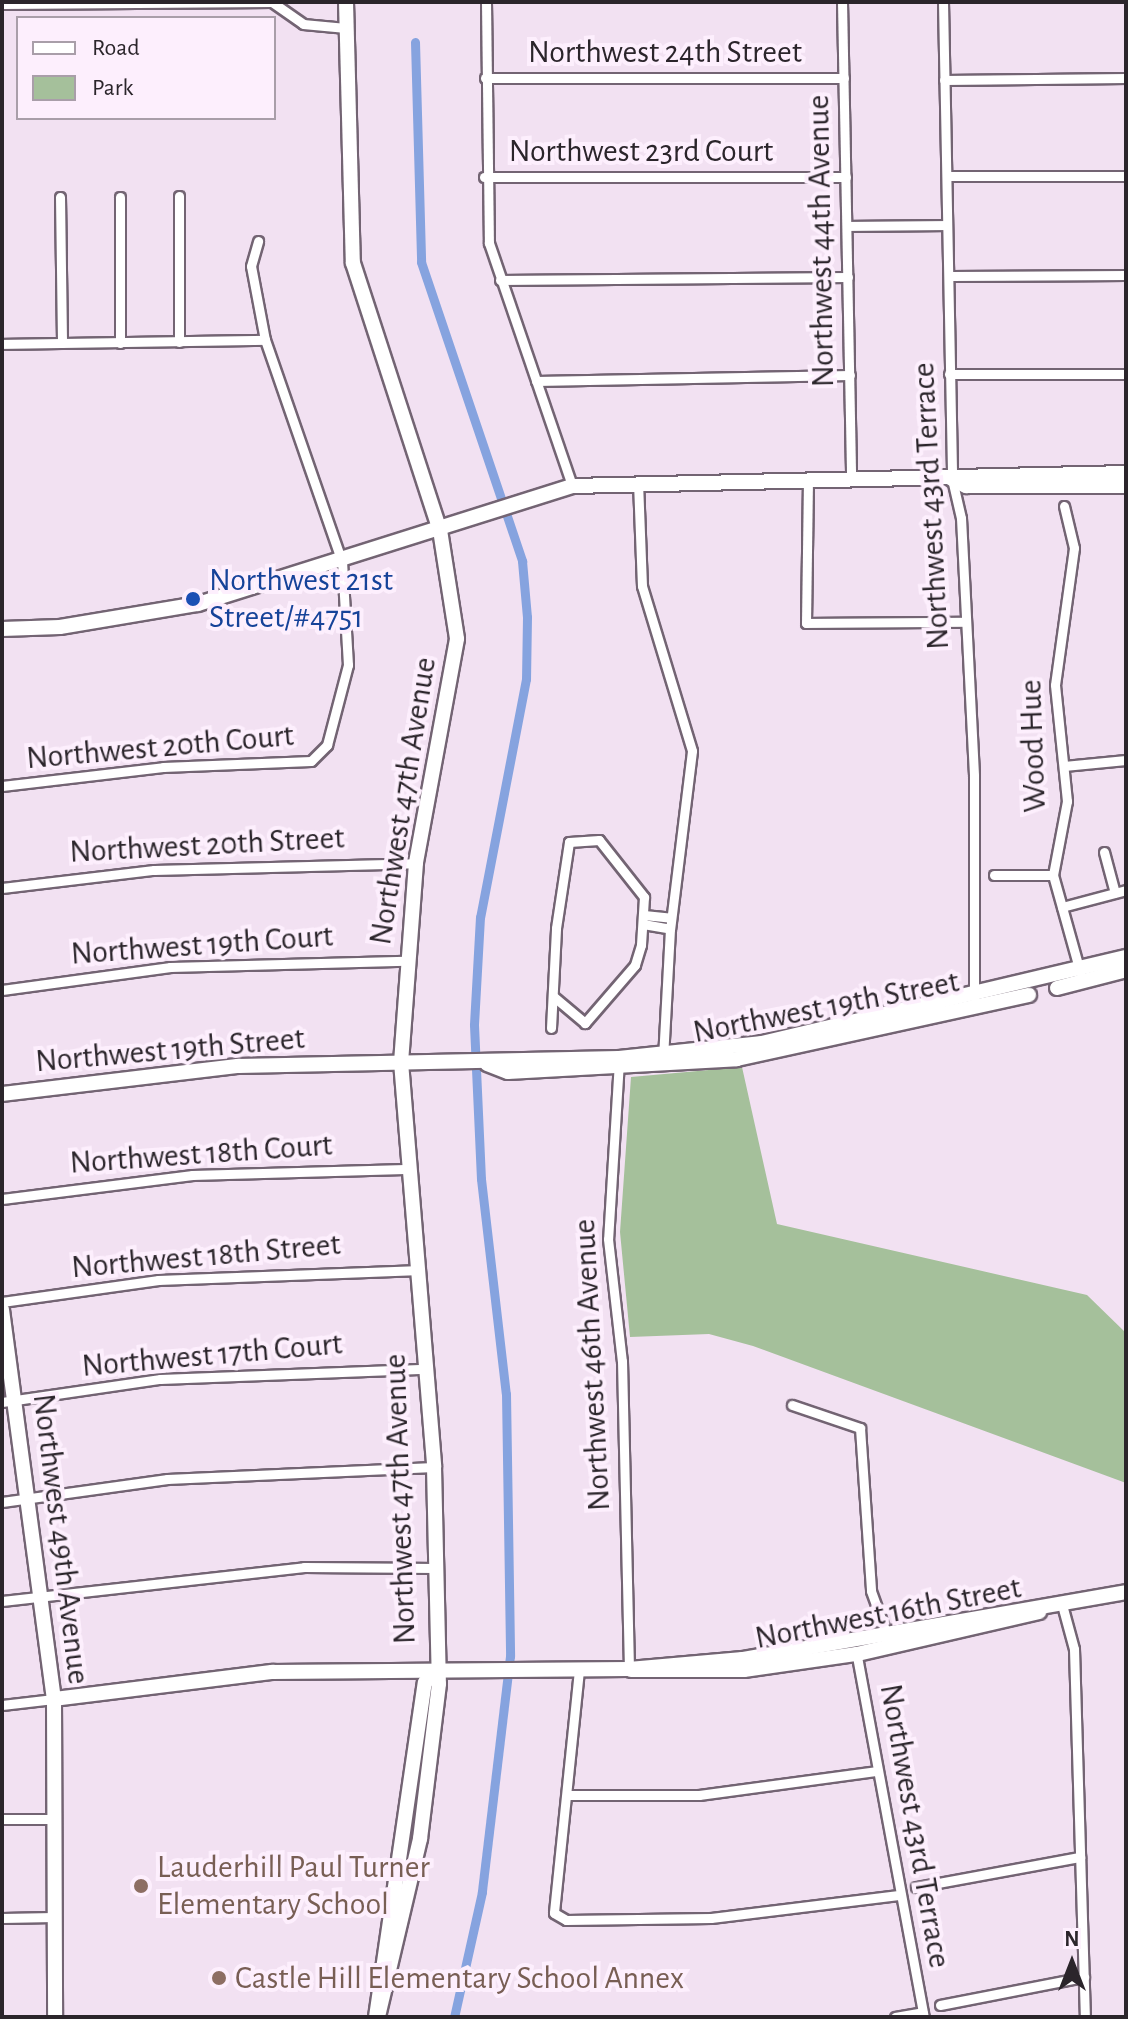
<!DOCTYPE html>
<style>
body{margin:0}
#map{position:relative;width:1128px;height:2019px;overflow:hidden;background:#f2e1f2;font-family:"Alegreya Sans",sans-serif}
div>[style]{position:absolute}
.green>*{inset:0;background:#a5c09b}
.canal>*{height:9px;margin:-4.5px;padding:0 4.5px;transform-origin:4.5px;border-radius:4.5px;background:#86a3df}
.roads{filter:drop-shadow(2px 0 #736473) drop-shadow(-2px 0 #736473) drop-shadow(0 2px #736473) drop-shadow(0 -2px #736473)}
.street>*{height:9px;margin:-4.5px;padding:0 4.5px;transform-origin:4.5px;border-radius:4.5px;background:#fff}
.secondary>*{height:14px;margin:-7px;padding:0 7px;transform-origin:7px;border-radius:7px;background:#fff}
.dots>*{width:22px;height:22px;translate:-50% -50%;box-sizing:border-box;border:4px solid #fdeffd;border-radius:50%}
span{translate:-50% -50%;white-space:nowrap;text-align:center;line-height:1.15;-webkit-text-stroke:8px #fdeffd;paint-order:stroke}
.street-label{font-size:32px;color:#2b252b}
.transit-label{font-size:32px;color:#164399}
.left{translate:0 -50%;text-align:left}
.education-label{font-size:32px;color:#785e54}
.frame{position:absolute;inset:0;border:4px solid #2b252b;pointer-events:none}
.legend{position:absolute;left:16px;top:16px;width:260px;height:104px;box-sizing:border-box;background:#fdeffd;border:2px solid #a99ea9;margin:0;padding:10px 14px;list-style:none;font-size:24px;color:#2b252b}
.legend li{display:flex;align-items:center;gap:16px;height:40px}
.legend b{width:40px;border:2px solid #a99ea9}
.north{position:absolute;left:1032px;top:1923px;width:80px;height:80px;-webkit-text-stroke:6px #fdeffd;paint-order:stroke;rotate:0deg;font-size:22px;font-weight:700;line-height:32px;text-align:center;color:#2b252b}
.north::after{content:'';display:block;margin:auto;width:28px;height:36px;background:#2b252b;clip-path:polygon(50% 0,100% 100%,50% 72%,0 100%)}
</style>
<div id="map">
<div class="green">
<div style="clip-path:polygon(742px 1067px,777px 1224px,1087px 1295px,1126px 1333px,1126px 1483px,753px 1346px,709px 1334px,630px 1337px,620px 1232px,631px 1077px)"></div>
</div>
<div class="canal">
<div style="left:415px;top:42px;width:220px;rotate:88.4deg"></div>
<div style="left:421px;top:262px;width:316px;rotate:71.3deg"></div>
<div style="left:522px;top:561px;width:56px;rotate:84.9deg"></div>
<div style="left:527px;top:617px;width:62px;rotate:90.9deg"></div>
<div style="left:526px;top:679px;width:242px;rotate:100.9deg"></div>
<div style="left:480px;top:917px;width:108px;rotate:93.2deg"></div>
<div style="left:474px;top:1025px;width:154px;rotate:87.4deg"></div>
<div style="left:481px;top:1179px;width:216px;rotate:83.4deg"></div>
<div style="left:506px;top:1394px;width:262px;rotate:89.1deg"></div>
<div style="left:510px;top:1656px;width:238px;rotate:96.8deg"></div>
<div style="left:482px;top:1892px;width:128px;rotate:102.6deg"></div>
</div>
<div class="roads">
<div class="street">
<div style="left:486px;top:2px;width:241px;rotate:89.3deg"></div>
<div style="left:489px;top:243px;width:257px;rotate:71.1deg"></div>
<div style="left:842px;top:2px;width:477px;rotate:88.9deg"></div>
<div style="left:943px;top:2px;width:477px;rotate:88.9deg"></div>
<div style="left:952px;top:479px;width:40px;rotate:77deg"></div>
<div style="left:961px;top:518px;width:258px;rotate:87.1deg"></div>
<div style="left:974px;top:776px;width:221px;rotate:90deg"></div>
<div style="left:2px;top:4px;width:270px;rotate:-0.4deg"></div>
<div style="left:272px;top:2px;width:38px;rotate:35deg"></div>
<div style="left:303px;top:24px;width:43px;rotate:5.3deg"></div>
<div style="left:485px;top:78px;width:359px"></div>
<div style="left:944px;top:80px;width:182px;rotate:-0.6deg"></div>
<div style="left:947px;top:176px;width:179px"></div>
<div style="left:484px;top:177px;width:362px"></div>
<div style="left:179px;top:196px;width:146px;rotate:90deg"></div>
<div style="left:60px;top:197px;width:146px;rotate:89.2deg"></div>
<div style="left:120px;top:197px;width:146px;rotate:90deg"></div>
<div style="left:847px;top:226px;width:99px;rotate:-0.6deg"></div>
<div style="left:949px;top:276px;width:177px;rotate:-0.3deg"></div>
<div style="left:500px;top:280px;width:348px;rotate:-0.5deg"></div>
<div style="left:2px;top:344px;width:263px;rotate:-0.9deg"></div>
<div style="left:949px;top:374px;width:177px"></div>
<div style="left:536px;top:381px;width:314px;rotate:-1.1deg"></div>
<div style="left:808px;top:480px;width:143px;rotate:90.8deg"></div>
<div style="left:806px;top:623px;width:158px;rotate:-0.4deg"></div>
<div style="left:638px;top:482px;width:104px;rotate:87.8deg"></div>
<div style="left:642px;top:586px;width:172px;rotate:73.1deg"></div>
<div style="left:692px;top:751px;width:179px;rotate:97deg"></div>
<div style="left:670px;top:929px;width:128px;rotate:93.1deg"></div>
<div style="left:1064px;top:506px;width:43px;rotate:76.6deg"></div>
<div style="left:1074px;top:548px;width:138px;rotate:97.9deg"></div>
<div style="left:1055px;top:685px;width:117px;rotate:84.1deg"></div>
<div style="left:1067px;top:801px;width:75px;rotate:100.7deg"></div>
<div style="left:1053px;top:875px;width:101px;rotate:74.4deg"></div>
<div style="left:1064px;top:766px;width:62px;rotate:-5.5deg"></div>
<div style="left:2px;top:786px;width:162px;rotate:-6.7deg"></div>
<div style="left:163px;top:767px;width:148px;rotate:-2.3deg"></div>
<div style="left:311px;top:761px;width:23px;rotate:-45deg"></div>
<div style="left:327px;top:745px;width:83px;rotate:-75.3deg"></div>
<div style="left:348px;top:665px;width:103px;rotate:-93.3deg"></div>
<div style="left:342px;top:562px;width:235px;rotate:-109.1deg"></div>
<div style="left:265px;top:340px;width:75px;rotate:-100.7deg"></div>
<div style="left:251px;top:266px;width:26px;rotate:-74deg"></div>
<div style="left:1104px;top:852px;width:42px;rotate:75deg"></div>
<div style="left:994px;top:875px;width:59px"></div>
<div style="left:2px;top:888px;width:153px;rotate:-6.8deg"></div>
<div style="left:154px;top:870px;width:262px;rotate:-1.5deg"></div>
<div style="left:1062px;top:907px;width:66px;rotate:-14.9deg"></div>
<div style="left:644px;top:915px;width:27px;rotate:6deg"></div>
<div style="left:643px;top:924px;width:27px;rotate:10deg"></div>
<div style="left:2px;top:990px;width:170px;rotate:-7.8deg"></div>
<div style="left:170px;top:967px;width:236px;rotate:-1.5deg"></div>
<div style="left:551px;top:1028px;width:100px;rotate:-87.1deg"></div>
<div style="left:556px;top:928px;width:87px;rotate:-81.4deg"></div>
<div style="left:569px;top:842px;width:30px;rotate:-4deg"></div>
<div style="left:599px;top:840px;width:73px;rotate:51.7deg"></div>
<div style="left:644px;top:897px;width:48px;rotate:93.6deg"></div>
<div style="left:641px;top:945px;width:21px;rotate:107deg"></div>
<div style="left:635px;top:965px;width:77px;rotate:130.8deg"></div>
<div style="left:585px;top:1023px;width:40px;rotate:-140deg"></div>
<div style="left:619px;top:1061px;width:178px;rotate:93.5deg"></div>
<div style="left:608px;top:1239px;width:123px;rotate:83.5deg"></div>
<div style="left:622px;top:1361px;width:308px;rotate:88.7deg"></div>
<div style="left:2px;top:1199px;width:192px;rotate:-7.2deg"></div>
<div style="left:192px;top:1175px;width:213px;rotate:-1.6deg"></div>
<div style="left:2px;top:1302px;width:158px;rotate:-8deg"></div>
<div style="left:158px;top:1280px;width:256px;rotate:-2.2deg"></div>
<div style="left:2px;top:1402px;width:160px;rotate:-8.3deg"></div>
<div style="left:160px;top:1379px;width:266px;rotate:-2.2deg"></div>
<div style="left:792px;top:1405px;width:72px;rotate:18.7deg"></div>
<div style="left:860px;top:1428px;width:163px;rotate:86.1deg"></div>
<div style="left:871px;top:1591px;width:50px;rotate:70.1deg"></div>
<div style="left:2px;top:1502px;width:167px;rotate:-7.9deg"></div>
<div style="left:167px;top:1479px;width:267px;rotate:-2.6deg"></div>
<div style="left:2px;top:1601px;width:304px;rotate:-6.4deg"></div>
<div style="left:304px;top:1567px;width:132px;rotate:0.4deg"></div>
<div style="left:1061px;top:1601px;width:50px;rotate:74.8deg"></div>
<div style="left:1074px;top:1649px;width:368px;rotate:88.3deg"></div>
<div style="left:856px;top:1651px;width:372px;rotate:79.5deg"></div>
<div style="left:579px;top:1670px;width:244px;rotate:95.9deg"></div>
<div style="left:554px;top:1913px;width:14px;rotate:30deg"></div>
<div style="left:566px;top:1920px;width:145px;rotate:-0.8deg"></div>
<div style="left:711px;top:1918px;width:189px;rotate:-7deg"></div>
<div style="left:2px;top:1705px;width:52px;rotate:-6.6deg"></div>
<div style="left:567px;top:1795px;width:132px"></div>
<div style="left:699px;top:1795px;width:180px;rotate:-7.7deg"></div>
<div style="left:2px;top:1819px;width:52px"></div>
<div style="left:916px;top:1887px;width:167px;rotate:-10.4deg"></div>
<div style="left:2px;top:1918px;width:52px;rotate:-1.1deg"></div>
<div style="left:940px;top:2005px;width:147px;rotate:-11deg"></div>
<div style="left:895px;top:2017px;width:28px;rotate:-10deg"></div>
</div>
<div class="secondary">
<div style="left:346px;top:2px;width:261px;rotate:88.5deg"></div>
<div style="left:353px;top:263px;width:281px;rotate:72deg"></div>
<div style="left:440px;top:530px;width:110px;rotate:81.1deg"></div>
<div style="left:457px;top:639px;width:228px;rotate:100.4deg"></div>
<div style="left:416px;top:863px;width:200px;rotate:94.3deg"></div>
<div style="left:401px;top:1062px;width:406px;rotate:85.3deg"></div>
<div style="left:434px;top:1467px;width:217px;rotate:88.7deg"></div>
<div style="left:439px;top:1684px;width:156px;rotate:97deg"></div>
<div style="left:420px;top:1839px;width:183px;rotate:103.3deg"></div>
<div style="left:952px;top:479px;width:16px;rotate:27deg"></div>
<div style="left:966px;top:486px;width:160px"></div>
<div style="left:2px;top:629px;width:58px;rotate:-2deg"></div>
<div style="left:60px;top:627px;width:140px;rotate:-9.5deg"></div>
<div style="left:198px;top:604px;width:392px;rotate:-17.5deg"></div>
<div style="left:572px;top:486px;width:554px;rotate:-1.34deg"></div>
<div style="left:1057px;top:988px;width:71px;rotate:-14.6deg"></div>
<div style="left:487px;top:1064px;width:22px;rotate:21deg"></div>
<div style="left:508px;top:1072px;width:229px;rotate:-3.2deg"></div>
<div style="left:737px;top:1059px;width:299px;rotate:-12.4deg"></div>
<div style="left:2px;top:1094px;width:238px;rotate:-6.8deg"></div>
<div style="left:238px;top:1066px;width:381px;rotate:-1.2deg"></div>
<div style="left:619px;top:1058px;width:144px;rotate:-6deg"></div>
<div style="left:762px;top:1043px;width:374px;rotate:-13.3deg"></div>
<div style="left:2px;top:1310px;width:392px;rotate:82.4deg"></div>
<div style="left:54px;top:1699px;width:318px;rotate:89.8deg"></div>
<div style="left:631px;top:1670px;width:113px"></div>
<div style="left:744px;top:1670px;width:114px;rotate:-8.1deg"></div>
<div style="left:857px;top:1654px;width:187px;rotate:-13deg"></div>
<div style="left:54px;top:1699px;width:220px;rotate:-7.1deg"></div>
<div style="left:272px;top:1672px;width:357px;rotate:-0.5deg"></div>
<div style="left:629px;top:1669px;width:114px;rotate:-5deg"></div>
<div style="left:743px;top:1659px;width:389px;rotate:-9.9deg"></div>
<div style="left:376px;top:2017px;width:338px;rotate:-81.7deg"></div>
<div style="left:425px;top:1683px;width:15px;rotate:-53deg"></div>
</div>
</div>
<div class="dots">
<div style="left:193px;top:599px;background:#1a4fb4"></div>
<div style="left:141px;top:1886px;background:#8d6e63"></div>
<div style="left:219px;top:1978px;background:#8d6e63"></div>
</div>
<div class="street-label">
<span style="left:665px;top:52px">Northwest 24th Street</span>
<span style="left:641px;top:151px">Northwest 23rd Court</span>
<span style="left:821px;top:241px;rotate:-91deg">Northwest 44th Avenue</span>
<span style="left:931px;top:506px;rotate:-93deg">Northwest 43rd Terrace</span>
<span style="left:1033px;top:746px;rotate:-92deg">Wood Hue</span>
<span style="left:160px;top:747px;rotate:-5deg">Northwest 20th Court</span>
<span style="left:403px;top:801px;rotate:-81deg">Northwest 47th Avenue</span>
<span style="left:207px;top:845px;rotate:-3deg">Northwest 20th Street</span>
<span style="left:202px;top:945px;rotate:-4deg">Northwest 19th Court</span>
<span style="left:826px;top:1007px;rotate:-11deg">Northwest 19th Street</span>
<span style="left:170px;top:1050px;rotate:-5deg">Northwest 19th Street</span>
<span style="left:201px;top:1154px;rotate:-4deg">Northwest 18th Court</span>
<span style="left:206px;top:1256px;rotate:-5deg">Northwest 18th Street</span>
<span style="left:212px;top:1355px;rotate:-5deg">Northwest 17th Court</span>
<span style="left:592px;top:1365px;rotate:-93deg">Northwest 46th Avenue</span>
<span style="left:400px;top:1499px;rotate:-92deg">Northwest 47th Avenue</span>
<span style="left:61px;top:1539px;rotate:83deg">Northwest 49th Avenue</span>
<span style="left:888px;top:1613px;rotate:-11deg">Northwest 16th Street</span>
<span style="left:915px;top:1826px;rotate:80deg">Northwest 43rd Terrace</span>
</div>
<div class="transit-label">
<span class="left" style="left:209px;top:599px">Northwest 21st<br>Street/#4751</span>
</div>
<div class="education-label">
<span class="left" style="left:157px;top:1886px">Lauderhill Paul Turner<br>Elementary School</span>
<span class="left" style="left:235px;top:1978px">Castle Hill Elementary School Annex</span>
</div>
<div class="frame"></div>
<ul class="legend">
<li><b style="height:10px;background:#fff"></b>Road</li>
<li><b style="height:22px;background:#a5c09b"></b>Park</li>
</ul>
<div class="north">N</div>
</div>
